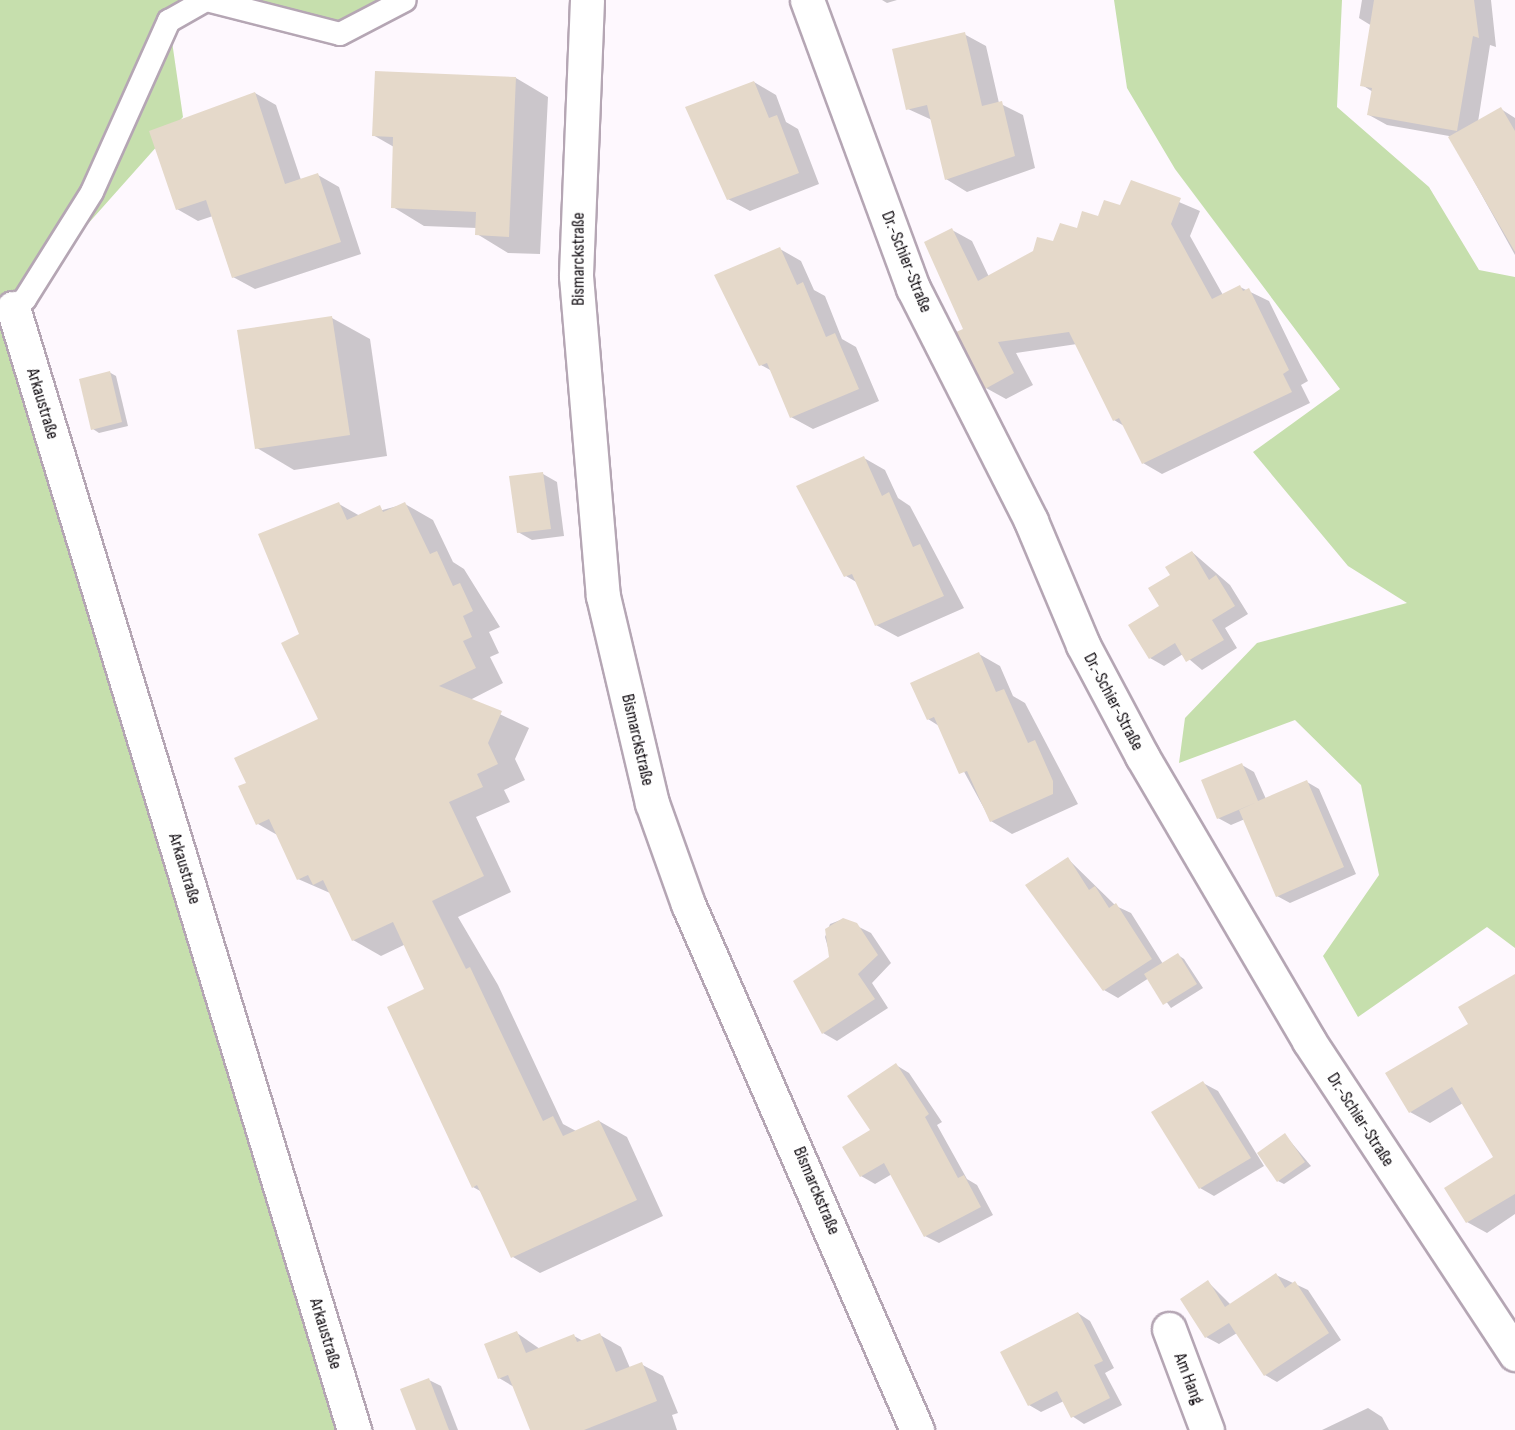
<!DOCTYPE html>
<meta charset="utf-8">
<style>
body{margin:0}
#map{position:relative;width:1515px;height:1430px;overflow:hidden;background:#fef8fe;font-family:"Sofia Sans Condensed",sans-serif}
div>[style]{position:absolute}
.green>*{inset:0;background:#c6dfad}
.shadow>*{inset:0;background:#0003}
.building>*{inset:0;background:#e5d9ca}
.roads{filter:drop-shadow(2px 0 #b5a6b4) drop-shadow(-2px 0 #b5a6b4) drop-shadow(0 2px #b5a6b4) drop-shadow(0 -2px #b5a6b4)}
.service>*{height:22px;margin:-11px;padding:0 11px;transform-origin:11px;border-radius:11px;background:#fff}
.minor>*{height:33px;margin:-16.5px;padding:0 16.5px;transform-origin:16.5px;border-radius:16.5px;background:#fff}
.tertiary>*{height:33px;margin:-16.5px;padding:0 16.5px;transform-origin:16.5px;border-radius:16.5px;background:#fff}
span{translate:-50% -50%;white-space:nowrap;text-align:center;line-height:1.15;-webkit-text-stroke:6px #fff;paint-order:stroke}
.street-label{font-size:18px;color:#100b10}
</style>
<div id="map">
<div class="green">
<div style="clip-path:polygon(0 0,206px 0,169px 21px,183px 117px,13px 308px,354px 1430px,0 1430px)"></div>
<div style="clip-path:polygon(207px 0,405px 0,340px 34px)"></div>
<div style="clip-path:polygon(1114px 0,1342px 0,1337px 107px,1429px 187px,1479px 270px,1515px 277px,1515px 948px,1487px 927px,1358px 1017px,1323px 956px,1379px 875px,1361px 785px,1295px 720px,1179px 763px,1185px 718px,1257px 643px,1407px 603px,1348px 566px,1253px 452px,1340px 389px,1175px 169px,1127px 88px)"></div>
</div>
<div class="shadow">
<div style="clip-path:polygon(882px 0,897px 0,887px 3px)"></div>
<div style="clip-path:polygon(1362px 0,1491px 0,1496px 47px,1490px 45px,1478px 122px,1501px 109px,1515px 118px,1515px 255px,1449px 136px,1387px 125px,1369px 115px,1373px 92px,1362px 85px,1372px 26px,1359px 18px)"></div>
<div style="clip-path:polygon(964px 34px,986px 46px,999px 103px,1023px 115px,1035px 168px,967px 192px,946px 179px,932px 120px,908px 109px)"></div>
<div style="clip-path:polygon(516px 78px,548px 97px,540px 254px,508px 253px,477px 234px,477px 228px,424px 226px,393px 207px,394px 147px,373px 135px)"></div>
<div style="clip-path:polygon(754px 82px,776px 95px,786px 122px,798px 129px,819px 184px,750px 211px,728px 199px)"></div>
<div style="clip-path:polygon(255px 93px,276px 105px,301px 180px,318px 175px,339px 187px,361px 254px,255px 289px,233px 277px,213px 216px,198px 221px,177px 209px)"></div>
<div style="clip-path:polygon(1132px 182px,1200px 211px,1190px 236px,1223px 295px,1240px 287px,1269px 301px,1308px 381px,1301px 385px,1310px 403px,1162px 474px,1143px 463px,1124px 426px,1114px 420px,1077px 344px,1016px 353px,1033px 385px,1006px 399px,986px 388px,958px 333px,965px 329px,952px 230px,972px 241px,989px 277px,1121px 206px)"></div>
<div style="clip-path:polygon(780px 249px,801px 261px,814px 290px,825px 296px,842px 339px,856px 347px,879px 401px,813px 429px,791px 417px,772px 371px,761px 365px)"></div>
<div style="clip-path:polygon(332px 318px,370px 339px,387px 456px,294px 470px,257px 448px)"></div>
<div style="clip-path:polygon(109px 372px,116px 376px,128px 426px,99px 433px,93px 429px)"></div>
<div style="clip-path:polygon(864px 458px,885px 470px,898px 498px,910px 506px,964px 608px,898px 637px,876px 625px,858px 583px,846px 576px)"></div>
<div style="clip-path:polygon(543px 474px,557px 482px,564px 536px,532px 540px,518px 532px)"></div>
<div style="clip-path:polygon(339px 504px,360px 516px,405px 504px,433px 520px,453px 562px,464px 569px,500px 627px,489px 632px,499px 653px,490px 657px,503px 683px,470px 700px,529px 728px,515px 759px,525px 780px,504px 790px,510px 802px,476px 817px,511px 892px,458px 917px,498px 985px,563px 1124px,576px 1131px,599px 1121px,627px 1137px,663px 1216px,540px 1273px,513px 1257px,482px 1192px,473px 1187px,426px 990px,406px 944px,381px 956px,353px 940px,330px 893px,298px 879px,279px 836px,258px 824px,248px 784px,320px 720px,301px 635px)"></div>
<div style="clip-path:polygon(1192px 552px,1230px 585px,1248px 614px,1225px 628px,1237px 648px,1202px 670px,1183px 654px,1164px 666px,1150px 658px,1172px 576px)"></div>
<div style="clip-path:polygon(979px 654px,1000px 666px,1013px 696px,1025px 703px,1078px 804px,1012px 834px,991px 821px,939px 726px,928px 719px)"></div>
<div style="clip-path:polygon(1242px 765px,1254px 772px,1266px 799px,1307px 782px,1319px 789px,1356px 874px,1290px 903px,1277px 896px,1245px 819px,1231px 825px,1218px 818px)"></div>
<div style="clip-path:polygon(1068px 859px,1116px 906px,1131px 913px,1163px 964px,1178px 955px,1184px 959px,1203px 988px,1171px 1008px,1149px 978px,1118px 998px,1104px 990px)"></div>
<div style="clip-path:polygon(843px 919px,871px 933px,891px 963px,872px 983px,888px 1008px,837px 1041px,823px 1033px,831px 958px,825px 937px,830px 924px)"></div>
<div style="clip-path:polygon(1515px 976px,1515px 1214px,1487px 1233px,1467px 1222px,1495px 1157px,1463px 1103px,1430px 1123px,1410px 1112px,1470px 1024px)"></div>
<div style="clip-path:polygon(896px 1065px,909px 1073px,942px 1122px,937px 1125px,967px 1179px,977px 1185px,993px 1215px,939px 1243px,925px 1236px,892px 1174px,875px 1184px,861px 1176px)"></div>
<div style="clip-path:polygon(1203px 1083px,1218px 1091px,1264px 1166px,1214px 1196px,1200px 1188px)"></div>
<div style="clip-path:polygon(1285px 1135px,1311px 1166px,1284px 1184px,1278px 1181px)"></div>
<div style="clip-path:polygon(1276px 1275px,1308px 1290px,1341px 1340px,1277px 1382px,1265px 1375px,1237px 1333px,1219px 1344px,1206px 1337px,1208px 1282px,1231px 1305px)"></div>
<div style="clip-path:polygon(1078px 1313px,1090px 1321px,1114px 1368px,1105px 1373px,1122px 1405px,1084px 1424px,1072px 1416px,1064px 1401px,1041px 1412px,1029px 1405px)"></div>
<div style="clip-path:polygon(517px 1333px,540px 1349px,574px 1336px,583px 1341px,600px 1335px,621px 1347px,630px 1368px,641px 1364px,663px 1376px,678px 1413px,672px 1415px,677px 1430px,532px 1430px,514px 1387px,499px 1378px)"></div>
<div style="clip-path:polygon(429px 1380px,441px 1386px,458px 1430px,416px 1430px)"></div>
<div style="clip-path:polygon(1368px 1408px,1382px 1417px,1389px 1430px,1322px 1430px)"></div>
</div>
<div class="building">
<div style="clip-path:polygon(1374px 0,1474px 0,1479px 38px,1473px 36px,1457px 131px,1367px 115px,1372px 88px,1360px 86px)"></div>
<div style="clip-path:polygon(965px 32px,982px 106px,1002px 101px,1015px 156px,945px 180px,927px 105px,906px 110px,892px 49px)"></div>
<div style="clip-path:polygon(375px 71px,516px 77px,509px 237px,475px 235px,476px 212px,391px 208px,393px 137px,372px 136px)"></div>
<div style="clip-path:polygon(754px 81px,769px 118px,777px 115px,799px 173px,727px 200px,685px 107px)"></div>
<div style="clip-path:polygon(255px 92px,285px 184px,318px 173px,341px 242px,232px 278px,206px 200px,176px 210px,149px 131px)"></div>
<div style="clip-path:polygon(1501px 107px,1515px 131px,1515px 252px,1448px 137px)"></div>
<div style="clip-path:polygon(1131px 180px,1181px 198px,1171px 224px,1212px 299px,1240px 285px,1243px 291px,1249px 288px,1289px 370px,1283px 374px,1292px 392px,1142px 464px,1119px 418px,1113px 421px,1069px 332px,998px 342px,1014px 373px,985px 389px,956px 332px,963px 329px,924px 242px,952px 228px,978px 281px,1033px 251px,1037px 237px,1053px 241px,1060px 223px,1077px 228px,1082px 211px,1098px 216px,1104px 200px,1120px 205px)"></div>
<div style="clip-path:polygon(780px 247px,797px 285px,803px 282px,826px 337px,835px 333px,859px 389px,790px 418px,767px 363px,759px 366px,714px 275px)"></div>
<div style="clip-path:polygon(332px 316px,350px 435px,255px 449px,237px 330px)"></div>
<div style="clip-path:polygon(110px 371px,122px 422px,91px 430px,79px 379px)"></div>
<div style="clip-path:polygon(864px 456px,882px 496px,889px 492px,913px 547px,920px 544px,944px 596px,875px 626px,852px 574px,844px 577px,796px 486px)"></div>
<div style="clip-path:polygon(543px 472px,551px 529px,517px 533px,509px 476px)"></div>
<div style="clip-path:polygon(339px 502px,347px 520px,380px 505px,383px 512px,405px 502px,430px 554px,437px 551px,453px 586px,460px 583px,473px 611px,463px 616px,472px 637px,463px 641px,476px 668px,439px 686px,502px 711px,488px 743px,498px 764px,477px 774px,483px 787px,449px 802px,484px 876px,432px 901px,466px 969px,470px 967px,543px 1121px,553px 1116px,563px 1136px,599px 1120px,637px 1200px,511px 1258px,477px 1185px,472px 1188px,387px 1007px,424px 989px,393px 922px,352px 941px,323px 880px,313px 885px,308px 875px,297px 880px,269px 819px,256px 825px,238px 786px,246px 783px,234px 758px,318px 719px,281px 643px,299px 634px,258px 534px)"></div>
<div style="clip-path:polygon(1192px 551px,1209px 580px,1216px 575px,1235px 606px,1212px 620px,1224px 640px,1186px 662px,1175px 643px,1149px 659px,1128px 625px,1159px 606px,1148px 588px,1170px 575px,1165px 567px)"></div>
<div style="clip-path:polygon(979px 652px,996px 692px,1004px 689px,1028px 743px,1035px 740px,1053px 781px,1053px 794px,990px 822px,967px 771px,959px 774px,934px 717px,927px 720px,910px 683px)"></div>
<div style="clip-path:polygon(1242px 763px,1258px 801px,1307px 780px,1344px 867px,1276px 897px,1239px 810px,1257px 802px,1217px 819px,1201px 780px)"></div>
<div style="clip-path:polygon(1068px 857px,1089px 890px,1095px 886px,1109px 908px,1116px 903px,1152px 959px,1103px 991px,1025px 885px)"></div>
<div style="clip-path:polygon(843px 918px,857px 923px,878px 955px,858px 974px,875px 999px,822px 1034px,793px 981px,829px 957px,825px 929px)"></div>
<div style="clip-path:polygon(1178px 953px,1197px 984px,1163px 1005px,1144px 974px)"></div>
<div style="clip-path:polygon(1515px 974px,1515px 1194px,1466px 1223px,1444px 1188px,1493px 1157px,1452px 1087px,1409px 1113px,1385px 1073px,1468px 1024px,1458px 1007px)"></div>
<div style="clip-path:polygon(896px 1063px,929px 1114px,925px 1117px,958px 1178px,964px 1175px,981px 1207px,924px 1237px,884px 1163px,860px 1177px,842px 1147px,870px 1130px,847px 1096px)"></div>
<div style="clip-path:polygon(1203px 1081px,1251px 1158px,1199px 1189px,1151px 1112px)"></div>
<div style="clip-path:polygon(1285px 1133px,1305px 1162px,1277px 1182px,1257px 1153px)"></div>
<div style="clip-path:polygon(1276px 1273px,1285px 1288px,1295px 1281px,1329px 1333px,1264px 1376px,1229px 1323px,1205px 1338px,1180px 1299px,1208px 1280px,1225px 1307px)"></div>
<div style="clip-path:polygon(1078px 1312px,1103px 1361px,1094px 1365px,1110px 1398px,1071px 1418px,1057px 1391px,1028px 1406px,1000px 1352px)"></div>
<div style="clip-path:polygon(517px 1331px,526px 1353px,574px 1334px,577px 1342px,600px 1333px,616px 1372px,642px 1362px,657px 1401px,584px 1430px,530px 1430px,508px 1375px,498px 1379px,484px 1344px)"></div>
<div style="clip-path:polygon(429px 1378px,449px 1430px,416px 1430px,400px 1389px)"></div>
</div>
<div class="roads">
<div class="service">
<div style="left:207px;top:0;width:137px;rotate:14.3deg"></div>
<div style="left:340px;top:34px;width:73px;rotate:-27.6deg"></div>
<div style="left:13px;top:308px;width:15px;rotate:-37deg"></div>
<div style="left:25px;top:299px;width:126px;rotate:-57.9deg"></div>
<div style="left:92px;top:192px;width:188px;rotate:-65.8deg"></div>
<div style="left:169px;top:21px;width:43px;rotate:-29.6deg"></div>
</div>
<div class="minor">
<div style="left:807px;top:0;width:307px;rotate:69.8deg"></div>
<div style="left:913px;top:288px;width:261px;rotate:63.1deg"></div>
<div style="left:1031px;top:521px;width:134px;rotate:67.2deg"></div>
<div style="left:1083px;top:645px;width:126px;rotate:62deg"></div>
<div style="left:1142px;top:756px;width:330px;rotate:59.6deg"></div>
<div style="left:1309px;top:1041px;width:375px;rotate:56.6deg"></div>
<div style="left:13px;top:308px;width:1173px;rotate:73.09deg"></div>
<div style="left:1169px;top:1329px;width:108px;rotate:69.4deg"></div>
</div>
<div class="tertiary">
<div style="left:587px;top:0;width:276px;rotate:92.3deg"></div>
<div style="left:576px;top:276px;width:321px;rotate:85.2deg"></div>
<div style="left:603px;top:596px;width:213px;rotate:76.7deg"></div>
<div style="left:652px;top:803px;width:107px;rotate:70.4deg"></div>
<div style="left:688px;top:904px;width:574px;rotate:66.47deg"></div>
</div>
</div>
<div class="street-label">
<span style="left:579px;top:259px;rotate:-90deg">Bismarckstraße</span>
<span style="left:906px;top:262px;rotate:68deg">Dr.-Schier-Straße</span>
<span style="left:42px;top:404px;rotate:73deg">Arkaustraße</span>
<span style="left:1113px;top:702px;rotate:62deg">Dr.-Schier-Straße</span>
<span style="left:637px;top:740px;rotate:77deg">Bismarckstraße</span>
<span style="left:184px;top:869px;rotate:73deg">Arkaustraße</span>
<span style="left:1360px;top:1120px;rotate:57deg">Dr.-Schier-Straße</span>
<span style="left:816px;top:1191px;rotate:67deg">Bismarckstraße</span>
<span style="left:325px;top:1334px;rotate:73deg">Arkaustraße</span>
<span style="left:1188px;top:1379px;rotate:69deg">Am Hang</span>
</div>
</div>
